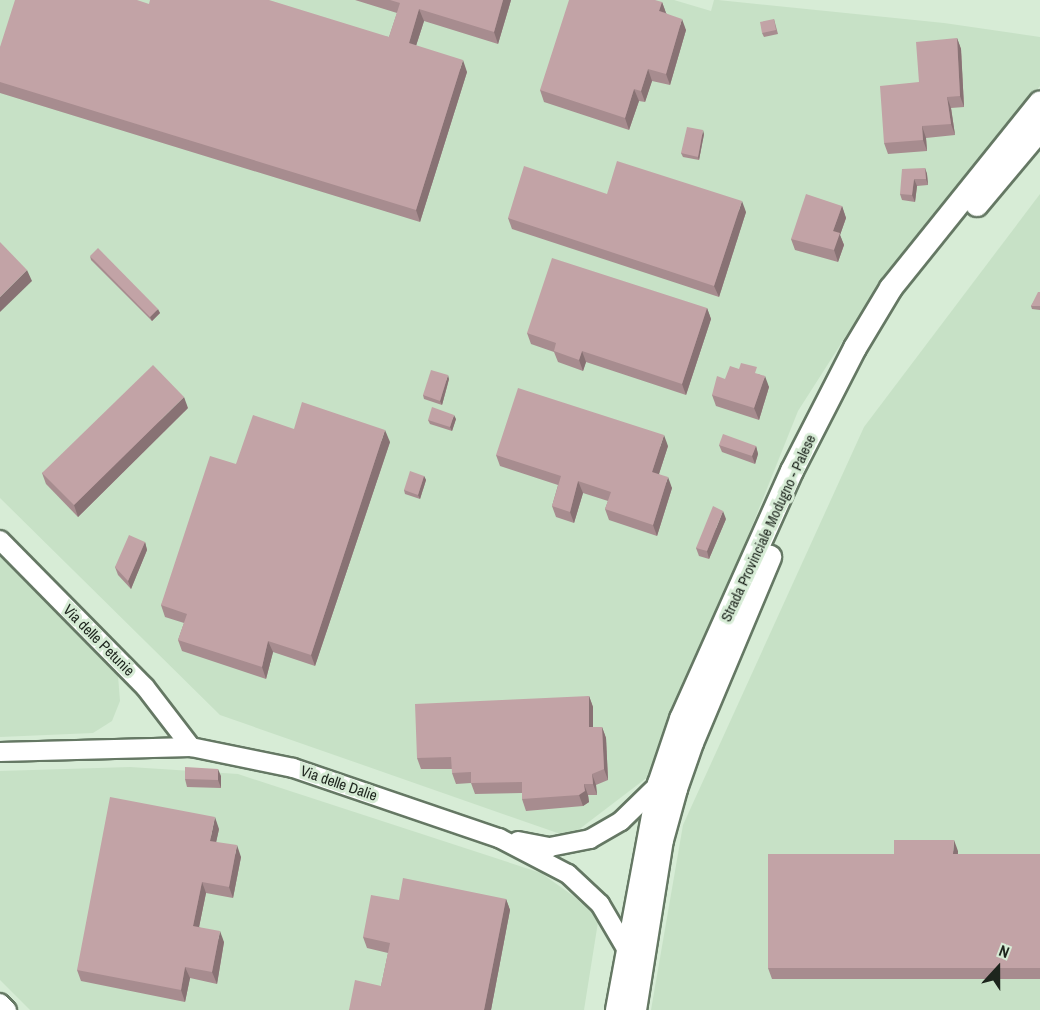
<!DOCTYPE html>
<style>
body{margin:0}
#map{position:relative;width:1040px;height:1010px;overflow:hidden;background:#d7ecd6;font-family:"Archivo Narrow",sans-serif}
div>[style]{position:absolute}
.built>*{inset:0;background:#c7e1c6}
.roads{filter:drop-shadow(2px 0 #657864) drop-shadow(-2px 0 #657864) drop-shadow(0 2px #657864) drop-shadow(0 -2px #657864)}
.minor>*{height:18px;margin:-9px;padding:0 9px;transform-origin:9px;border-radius:9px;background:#fff}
.major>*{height:22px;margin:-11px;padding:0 11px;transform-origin:11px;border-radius:11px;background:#fff}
.wall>*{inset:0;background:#a78c8f}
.shaded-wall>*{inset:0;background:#887274}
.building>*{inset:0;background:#c2a3a6}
span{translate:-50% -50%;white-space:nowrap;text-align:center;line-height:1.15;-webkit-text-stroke:6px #d7ecd6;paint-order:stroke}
.street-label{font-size:15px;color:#1d251d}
.north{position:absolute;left:968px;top:938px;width:60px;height:60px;-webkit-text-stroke:4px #d7ecd6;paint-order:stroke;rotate:21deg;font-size:16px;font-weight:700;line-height:24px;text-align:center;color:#1d251d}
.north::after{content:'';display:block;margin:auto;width:21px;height:27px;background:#1d251d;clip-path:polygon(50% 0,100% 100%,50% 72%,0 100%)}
</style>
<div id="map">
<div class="built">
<div style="clip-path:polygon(0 0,674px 0,711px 11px,714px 0,718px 0,944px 23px,1040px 37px,1040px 86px,876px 289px,798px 411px,653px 773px,569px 837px,220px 715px,0 498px)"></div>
<div style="clip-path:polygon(1040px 194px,1040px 1010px,651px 1010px,683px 825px,864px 427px)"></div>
<div style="clip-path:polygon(0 557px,118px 676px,120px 701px,112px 721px,93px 733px,0 737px)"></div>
<div style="clip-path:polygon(130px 767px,238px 774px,541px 873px,572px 895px,595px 915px,598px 922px,584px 1010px,30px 1010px,0 980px,0 771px)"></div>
</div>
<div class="roads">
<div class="minor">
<div style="left:0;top:540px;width:206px;rotate:45.4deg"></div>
<div style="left:145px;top:687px;width:76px;rotate:52.5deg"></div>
<div style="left:0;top:752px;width:191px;rotate:-1.5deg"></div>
<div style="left:191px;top:747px;width:104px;rotate:11.6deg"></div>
<div style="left:293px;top:768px;width:218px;rotate:18.8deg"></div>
<div style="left:499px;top:838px;width:78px;rotate:27.6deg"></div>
<div style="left:568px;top:874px;width:44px;rotate:43.2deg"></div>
<div style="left:600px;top:904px;width:53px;rotate:59.6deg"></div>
<div style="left:518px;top:841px;width:33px;rotate:11deg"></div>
<div style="left:550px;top:847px;width:41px;rotate:-11.3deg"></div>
<div style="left:590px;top:839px;width:36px;rotate:-30deg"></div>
<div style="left:621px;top:821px;width:53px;rotate:-44.2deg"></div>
<div style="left:0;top:1003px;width:10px;rotate:45deg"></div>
</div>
<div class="major">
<div style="left:977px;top:205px;width:98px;rotate:-50deg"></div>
<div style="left:617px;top:1010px;width:230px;rotate:-79.5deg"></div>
<div style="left:659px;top:784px;width:69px;rotate:-71.3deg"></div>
<div style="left:681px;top:719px;width:272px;rotate:-65.9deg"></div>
<div style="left:792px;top:471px;width:138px;rotate:-62.9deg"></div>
<div style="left:855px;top:348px;width:70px;rotate:-59deg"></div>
<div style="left:891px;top:288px;width:238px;rotate:-51.2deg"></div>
<div style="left:635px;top:1010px;width:172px;rotate:-81deg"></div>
<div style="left:662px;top:840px;width:53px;rotate:-74.6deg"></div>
<div style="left:676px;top:789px;width:49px;rotate:-70.8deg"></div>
<div style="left:692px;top:743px;width:202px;rotate:-67.2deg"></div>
</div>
</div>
<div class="wall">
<div style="clip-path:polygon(355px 0,511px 0,498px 44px,424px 21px,416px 46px,467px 72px,420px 222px,0 93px,0 47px,149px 4px,389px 37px,397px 13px)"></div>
<div style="clip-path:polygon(662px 2px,666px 13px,686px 30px,670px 85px,652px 81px,645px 102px,639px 101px,629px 130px,544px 102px,540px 90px)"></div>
<div style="clip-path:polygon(774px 19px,778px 34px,764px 37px,762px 33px)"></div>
<div style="clip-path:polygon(957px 38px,961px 49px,964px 107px,951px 108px,955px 135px,926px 138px,927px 151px,888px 154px,884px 143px,919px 82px)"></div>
<div style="clip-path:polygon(704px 134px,699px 160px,683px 157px,681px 153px)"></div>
<div style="clip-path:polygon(925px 168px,927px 174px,928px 185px,917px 186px,915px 202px,902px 200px,900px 194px)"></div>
<div style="clip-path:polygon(607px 194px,746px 212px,719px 297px,512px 229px,508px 218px)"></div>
<div style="clip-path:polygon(842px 206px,846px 218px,840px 235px,844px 245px,838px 262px,795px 250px,791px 239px)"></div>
<div style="clip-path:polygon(90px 256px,160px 313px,152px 321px,91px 260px)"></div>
<div style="clip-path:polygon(1040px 292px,1040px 310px,1032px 309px,1031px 306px)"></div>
<div style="clip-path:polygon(707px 308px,711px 319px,686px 395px,586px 362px,583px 371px,558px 362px,554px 352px,531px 344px,527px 333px)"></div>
<div style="clip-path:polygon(759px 374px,769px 387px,759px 420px,716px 406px,712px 395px,725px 379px)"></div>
<div style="clip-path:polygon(449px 379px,442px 405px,424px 399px,423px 395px)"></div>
<div style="clip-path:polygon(188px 408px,78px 517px,46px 484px,42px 473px)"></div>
<div style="clip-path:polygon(456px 419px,452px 431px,430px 424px,428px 420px)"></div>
<div style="clip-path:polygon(294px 429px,390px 442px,315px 666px,273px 652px,266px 679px,182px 651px,178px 640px,184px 623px,165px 617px,161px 605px,236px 464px)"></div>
<div style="clip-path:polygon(719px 445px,756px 446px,758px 454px,755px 464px,722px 452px)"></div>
<div style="clip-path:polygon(668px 446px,659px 474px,672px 488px,657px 536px,609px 520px,605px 509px,608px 501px,583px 493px,574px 523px,556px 517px,552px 506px,558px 485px,500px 466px,496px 455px)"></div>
<div style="clip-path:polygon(424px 476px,426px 480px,420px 499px,405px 494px,404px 490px)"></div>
<div style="clip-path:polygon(726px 519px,709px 559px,699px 556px,696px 548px)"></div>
<div style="clip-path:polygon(145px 542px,147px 550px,131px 589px,118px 575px,115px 567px)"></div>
<div style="clip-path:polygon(589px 696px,593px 707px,593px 727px,602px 727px,606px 738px,608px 780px,596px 785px,597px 795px,588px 795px,589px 802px,583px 806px,526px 811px,522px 799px,522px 793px,475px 794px,471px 783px,456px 784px,452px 773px,452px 769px,421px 769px,417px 758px)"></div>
<div style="clip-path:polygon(221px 776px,221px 788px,187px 787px,185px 779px)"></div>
<div style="clip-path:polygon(219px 829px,216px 842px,241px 857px,233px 898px,206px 893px,199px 927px,224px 942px,217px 984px,190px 978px,185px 1002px,81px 981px,77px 970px)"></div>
<div style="clip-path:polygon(958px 851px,958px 854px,1040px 854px,1040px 979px,772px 979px,768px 968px,894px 854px)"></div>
<div style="clip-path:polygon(506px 899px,510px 910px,491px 1010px,349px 1010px,381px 986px,388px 953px,367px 948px,363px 937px,399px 900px)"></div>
</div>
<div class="shaded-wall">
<div style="clip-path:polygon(503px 0,511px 0,498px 44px,494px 32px)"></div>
<div style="clip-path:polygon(662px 2px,666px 13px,659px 11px)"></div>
<div style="clip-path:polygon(419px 9px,424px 21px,413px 55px,409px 43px)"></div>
<div style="clip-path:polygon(682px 19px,686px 30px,670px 85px,666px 74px)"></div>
<div style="clip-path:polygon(957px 38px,961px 49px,964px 107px,960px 96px)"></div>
<div style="clip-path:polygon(463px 60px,467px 72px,420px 222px,416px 210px)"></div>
<div style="clip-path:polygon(648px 69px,652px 81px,645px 102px,641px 91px)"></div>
<div style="clip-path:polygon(634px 89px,639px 101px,629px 130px,625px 118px)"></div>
<div style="clip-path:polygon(947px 97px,951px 108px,955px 135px,951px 124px)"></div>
<div style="clip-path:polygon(922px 126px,926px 138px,927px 151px,923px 140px)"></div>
<div style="clip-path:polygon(703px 130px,704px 134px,699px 160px,698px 157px)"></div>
<div style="clip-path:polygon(925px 168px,927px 174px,928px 185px,926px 179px)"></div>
<div style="clip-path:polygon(914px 179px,917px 186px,915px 202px,912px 195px)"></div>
<div style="clip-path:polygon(742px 201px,746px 212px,719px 297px,714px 286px)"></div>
<div style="clip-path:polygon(842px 206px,846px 218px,840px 235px,844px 245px,838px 262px,834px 250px,833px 231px)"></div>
<div style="clip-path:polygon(27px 270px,32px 281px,0 312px,0 297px)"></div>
<div style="clip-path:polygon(707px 308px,711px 319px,686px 395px,682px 384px)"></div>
<div style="clip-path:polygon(158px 309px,160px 313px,152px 321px,150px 317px)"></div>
<div style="clip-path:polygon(582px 351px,586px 362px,583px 371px,579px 360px)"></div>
<div style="clip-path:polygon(448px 375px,449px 379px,442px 405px,440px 401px)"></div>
<div style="clip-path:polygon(765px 376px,769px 387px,759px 420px,754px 408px)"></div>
<div style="clip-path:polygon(184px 397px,188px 408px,78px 517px,74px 505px)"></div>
<div style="clip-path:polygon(454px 415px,456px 419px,452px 431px,450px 427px)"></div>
<div style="clip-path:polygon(385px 430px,390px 442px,315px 666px,311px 655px)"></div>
<div style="clip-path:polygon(664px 435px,668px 446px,656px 483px,652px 472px)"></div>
<div style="clip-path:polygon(756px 446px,758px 454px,755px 464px,752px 456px)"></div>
<div style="clip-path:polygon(424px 476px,426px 480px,420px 499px,418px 495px)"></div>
<div style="clip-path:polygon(668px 477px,672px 488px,657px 536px,653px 525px)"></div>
<div style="clip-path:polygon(578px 481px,583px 493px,574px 523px,570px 512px)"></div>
<div style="clip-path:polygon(723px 511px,726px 519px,709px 559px,707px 551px)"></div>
<div style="clip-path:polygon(145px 542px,147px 550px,131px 589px,128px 581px)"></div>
<div style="clip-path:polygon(268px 641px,273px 652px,266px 679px,262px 667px)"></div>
<div style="clip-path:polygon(589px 696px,593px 707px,593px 739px,589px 727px)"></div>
<div style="clip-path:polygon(602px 727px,606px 738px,608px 780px,604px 769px)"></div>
<div style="clip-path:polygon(218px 769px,221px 776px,221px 788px,218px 780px)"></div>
<div style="clip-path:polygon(592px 774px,596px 785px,597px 795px,593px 784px)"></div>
<div style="clip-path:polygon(584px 784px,588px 795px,589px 802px,583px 806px,579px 795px)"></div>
<div style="clip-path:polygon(215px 817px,219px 829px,214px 852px,210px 841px)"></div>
<div style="clip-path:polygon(954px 840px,958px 851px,957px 866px,953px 854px)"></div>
<div style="clip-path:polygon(237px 845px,241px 857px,233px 898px,229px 887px)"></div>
<div style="clip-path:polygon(202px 882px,206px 893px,197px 937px,193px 926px)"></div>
<div style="clip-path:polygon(506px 899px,510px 910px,491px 1010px,484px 1010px)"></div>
<div style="clip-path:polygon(220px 931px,224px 942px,217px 984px,212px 972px)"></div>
<div style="clip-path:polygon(185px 967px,190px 978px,185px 1002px,181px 990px)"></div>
</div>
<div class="building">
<div style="clip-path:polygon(15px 0,137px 0,149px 4px,150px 0,269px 0,389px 37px,400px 3px,390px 0,503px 0,494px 32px,419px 9px,409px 43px,463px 60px,416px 210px,0 82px,0 47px)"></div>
<div style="clip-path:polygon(569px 0,655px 0,662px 2px,659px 11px,682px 19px,666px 74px,648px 69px,641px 91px,634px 89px,625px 118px,540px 90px)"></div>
<div style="clip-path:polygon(774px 19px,776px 30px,762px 33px,760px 22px)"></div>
<div style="clip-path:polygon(957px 38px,960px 96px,947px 97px,951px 124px,922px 126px,923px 140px,884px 143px,880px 86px,919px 82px,916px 42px)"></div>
<div style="clip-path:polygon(687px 127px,703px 130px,698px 157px,681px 153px)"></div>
<div style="clip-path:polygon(617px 161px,742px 201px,714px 286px,508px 218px,524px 166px,607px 194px)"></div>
<div style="clip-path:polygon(925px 168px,926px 179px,914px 179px,912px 195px,900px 194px,902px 169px)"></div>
<div style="clip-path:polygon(806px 194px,842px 206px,833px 231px,840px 233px,834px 250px,791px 239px)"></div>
<div style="clip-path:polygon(0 242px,27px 270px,0 297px)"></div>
<div style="clip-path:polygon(98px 248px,158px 309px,150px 317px,90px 256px)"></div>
<div style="clip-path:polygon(552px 258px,707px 308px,682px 384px,582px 351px,579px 360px,554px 351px,556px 343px,527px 333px)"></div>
<div style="clip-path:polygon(1038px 292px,1040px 292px,1040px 306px,1031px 306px)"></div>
<div style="clip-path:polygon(741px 363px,757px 367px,755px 373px,765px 376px,754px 408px,712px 395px,717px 376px,725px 379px,730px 366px,739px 369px)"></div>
<div style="clip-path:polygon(153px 365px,184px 397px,74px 505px,42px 473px)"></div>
<div style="clip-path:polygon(431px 370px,448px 375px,440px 401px,423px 395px)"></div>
<div style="clip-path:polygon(518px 388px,664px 435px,652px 472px,668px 477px,653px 525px,605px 509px,611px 492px,578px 481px,570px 512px,552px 506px,561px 476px,496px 455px)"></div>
<div style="clip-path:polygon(302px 402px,385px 430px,311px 655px,268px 641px,262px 667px,178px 640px,187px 614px,161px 605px,210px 456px,236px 464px,253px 415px,294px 429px)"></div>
<div style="clip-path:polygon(432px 407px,454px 415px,450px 427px,428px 420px)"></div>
<div style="clip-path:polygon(723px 434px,756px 446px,752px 456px,719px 445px)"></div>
<div style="clip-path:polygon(410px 471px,424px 476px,418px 495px,404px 490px)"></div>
<div style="clip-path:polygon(713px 506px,723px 511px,707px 551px,696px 548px)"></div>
<div style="clip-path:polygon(129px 535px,145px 542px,128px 581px,115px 567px)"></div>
<div style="clip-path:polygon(589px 696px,589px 727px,602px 727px,604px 769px,592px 774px,593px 784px,584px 784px,585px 791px,579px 795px,522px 799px,522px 782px,471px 783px,471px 772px,452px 773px,451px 757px,417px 758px,415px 704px)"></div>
<div style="clip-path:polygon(185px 767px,218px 769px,218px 780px,185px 779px)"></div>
<div style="clip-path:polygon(110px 797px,215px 817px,210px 841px,237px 845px,229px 887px,202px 882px,193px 926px,220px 931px,212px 972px,185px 967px,181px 990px,77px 970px)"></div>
<div style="clip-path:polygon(894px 840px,954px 840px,953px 854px,1040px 854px,1040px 968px,768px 968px,768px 854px,894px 854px)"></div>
<div style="clip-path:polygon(403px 878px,506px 899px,484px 1010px,349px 1010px,355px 980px,381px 986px,390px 943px,363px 937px,371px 895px,399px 900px)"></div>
</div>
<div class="street-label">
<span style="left:768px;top:528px;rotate:-65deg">Strada Provinciale Modugno - Palese</span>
<span style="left:99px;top:640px;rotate:45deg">Via delle Petunie</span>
<span style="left:339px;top:783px;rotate:19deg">Via delle Dalie</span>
</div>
<div class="north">N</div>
</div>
